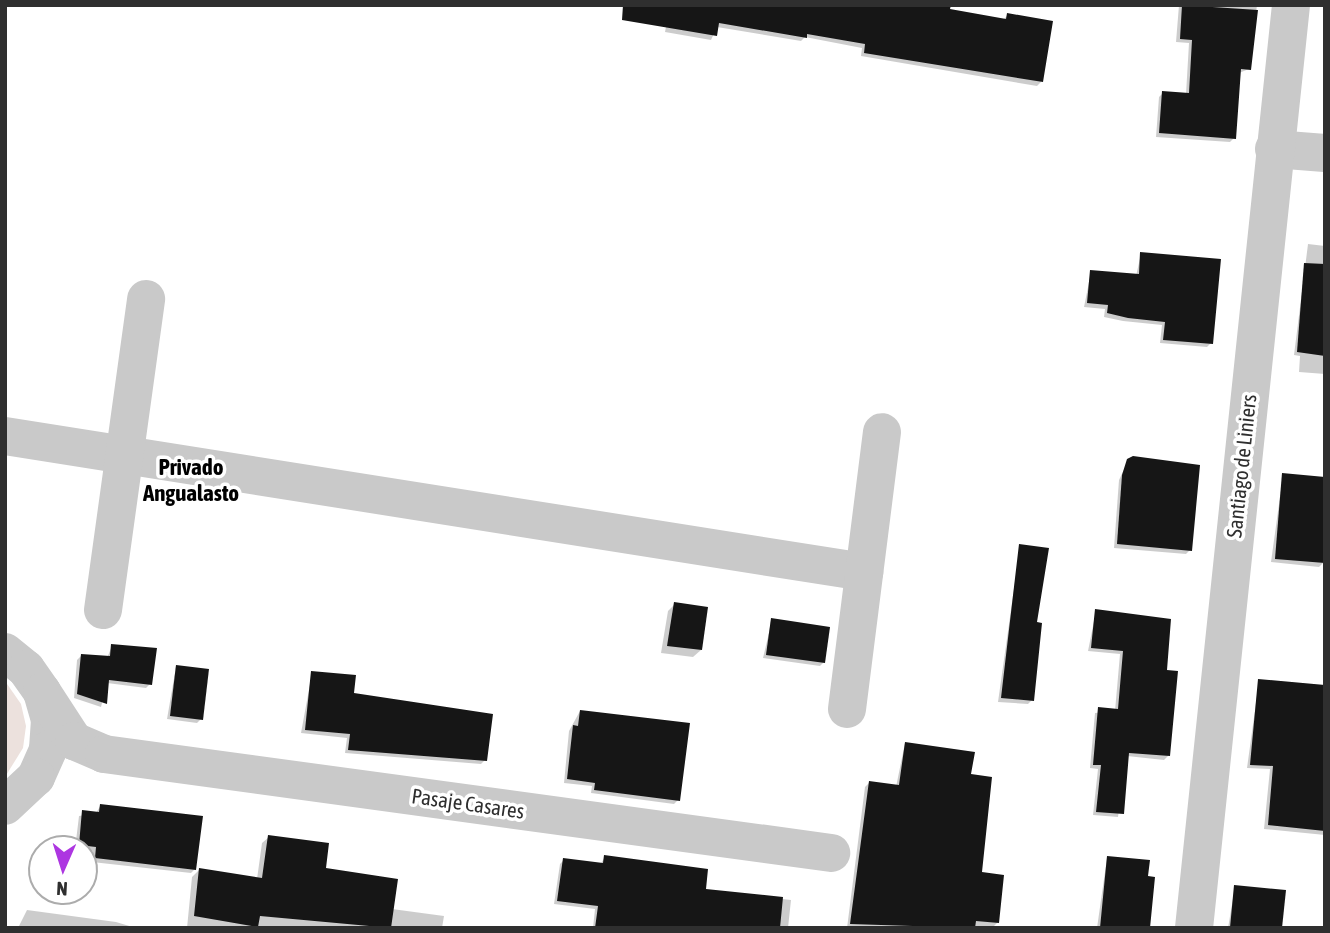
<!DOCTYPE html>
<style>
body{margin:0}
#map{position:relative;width:1330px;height:933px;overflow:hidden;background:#fff;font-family:"Asap Condensed",sans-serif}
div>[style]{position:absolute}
.green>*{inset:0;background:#ece1dd}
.shadow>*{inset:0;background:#0003}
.building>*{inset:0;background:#161616}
.minor>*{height:38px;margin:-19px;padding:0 19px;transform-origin:19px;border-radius:19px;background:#c9c9c9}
span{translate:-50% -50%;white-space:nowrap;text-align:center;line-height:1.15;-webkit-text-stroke:7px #fff;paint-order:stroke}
.street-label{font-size:21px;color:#2f2f2f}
.neighbourhood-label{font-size:23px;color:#000;font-weight:700}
.frame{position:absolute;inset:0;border:7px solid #2f2f2f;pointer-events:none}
.north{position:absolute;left:28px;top:835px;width:70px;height:70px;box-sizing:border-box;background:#fff;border:2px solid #acacac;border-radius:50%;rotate:183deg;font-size:19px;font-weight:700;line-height:28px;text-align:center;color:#2f2f2f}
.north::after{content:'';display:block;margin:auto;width:24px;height:32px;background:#ad36e1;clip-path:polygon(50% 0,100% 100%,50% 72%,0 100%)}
</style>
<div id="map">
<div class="green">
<div style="clip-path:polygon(5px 681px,21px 704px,26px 726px,23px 748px,5px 777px)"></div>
</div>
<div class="shadow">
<div style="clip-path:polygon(670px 5px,948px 10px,1003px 20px,1008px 15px,1041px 82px,1037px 86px,861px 56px,862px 48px,805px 37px,801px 41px,717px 27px,711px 40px,665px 32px)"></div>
<div style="clip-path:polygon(1179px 5px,1257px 5px,1249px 69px,1239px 73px,1234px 138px,1230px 142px,1156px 137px,1159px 97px,1163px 93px,1186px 94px,1189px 43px,1176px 42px)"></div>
<div style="clip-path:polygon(1308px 244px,1325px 246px,1325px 374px,1299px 372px,1300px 356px,1294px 355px)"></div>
<div style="clip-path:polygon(1141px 254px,1211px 343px,1207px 347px,1160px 343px,1162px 325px,1123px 321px,1104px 317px,1105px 309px,1084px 307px,1091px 272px,1136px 276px)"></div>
<div style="clip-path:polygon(1128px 461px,1190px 550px,1186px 554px,1114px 548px,1119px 480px)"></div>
<div style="clip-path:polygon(1283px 475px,1323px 563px,1319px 567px,1271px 562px)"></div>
<div style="clip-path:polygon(1020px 546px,1035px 624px,1032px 700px,1028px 704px,998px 702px)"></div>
<div style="clip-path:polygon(675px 604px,701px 650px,693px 657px,661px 653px,668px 611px)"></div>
<div style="clip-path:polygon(1096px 611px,1165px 672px,1168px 756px,1164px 760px,1127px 756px,1118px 817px,1093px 815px,1098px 769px,1090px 768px,1095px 713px,1115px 711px,1120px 654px,1088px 651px)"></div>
<div style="clip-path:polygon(772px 620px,824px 662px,820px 666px,763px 658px)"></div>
<div style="clip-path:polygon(112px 646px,150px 684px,146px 688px,107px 683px,101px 707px,74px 698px,77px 660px,81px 656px,107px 658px)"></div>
<div style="clip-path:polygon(176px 667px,201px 719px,197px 723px,167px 719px)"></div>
<div style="clip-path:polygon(312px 673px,352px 694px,485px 760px,481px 764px,345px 753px,347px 738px,301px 733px)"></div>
<div style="clip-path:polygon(1259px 681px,1325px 731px,1325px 835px,1264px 829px,1270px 769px,1247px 768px)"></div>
<div style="clip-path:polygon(580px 711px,678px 800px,674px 804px,591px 793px,592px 786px,564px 783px,569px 731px)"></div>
<div style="clip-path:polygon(905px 743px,969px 775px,980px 874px,998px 922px,994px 926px,847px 928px,865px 787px,869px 783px,896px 787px)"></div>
<div style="clip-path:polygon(101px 805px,195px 869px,191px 873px,92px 862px,93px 851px,75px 849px,79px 816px,96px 813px)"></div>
<div style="clip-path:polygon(269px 837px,392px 909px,444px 916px,442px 928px,187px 928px,192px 877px,199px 870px,257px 879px,262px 843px)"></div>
<div style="clip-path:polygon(605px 857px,704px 890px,791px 900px,788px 928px,593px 928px,595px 909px,554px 904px,560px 864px,564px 860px,600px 865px)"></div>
<div style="clip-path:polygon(1107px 858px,1147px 878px,1148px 928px,1097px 928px)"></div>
<div style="clip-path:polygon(1235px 887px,1280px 928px,1228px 928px)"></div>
<div style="clip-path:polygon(27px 910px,116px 922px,136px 928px,18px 928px)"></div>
</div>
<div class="building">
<div style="clip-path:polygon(623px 5px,951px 5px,950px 9px,1006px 19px,1007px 13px,1053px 21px,1043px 82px,864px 53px,865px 44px,807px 34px,807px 38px,719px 23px,717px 36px,622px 20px)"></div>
<div style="clip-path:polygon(1182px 5px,1258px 10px,1251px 70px,1241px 69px,1236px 139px,1159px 133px,1162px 91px,1189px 93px,1192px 40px,1180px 39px)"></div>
<div style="clip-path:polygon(1140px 252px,1221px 259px,1213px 344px,1163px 340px,1165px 322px,1128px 318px,1107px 313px,1108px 305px,1087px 303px,1090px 270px,1139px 274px)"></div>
<div style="clip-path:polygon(1304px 263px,1325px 264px,1325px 356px,1297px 352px)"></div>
<div style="clip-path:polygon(1133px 456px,1200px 465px,1192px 551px,1117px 544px,1122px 475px,1127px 459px)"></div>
<div style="clip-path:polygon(1282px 473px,1325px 477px,1325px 563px,1275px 559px)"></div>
<div style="clip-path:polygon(1019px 544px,1049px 548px,1037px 622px,1042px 623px,1034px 701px,1001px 698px)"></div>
<div style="clip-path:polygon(674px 602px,708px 607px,702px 650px,667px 646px)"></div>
<div style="clip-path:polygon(1095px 609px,1171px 619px,1167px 670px,1178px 671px,1170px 756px,1129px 753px,1124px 814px,1096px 812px,1101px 765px,1093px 765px,1098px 707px,1118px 709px,1123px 651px,1091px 648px)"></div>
<div style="clip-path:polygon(771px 618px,830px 627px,825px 663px,766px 655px)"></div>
<div style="clip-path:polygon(111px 644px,157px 648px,152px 685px,109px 680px,107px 704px,77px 694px,81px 654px,110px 656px)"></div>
<div style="clip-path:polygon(176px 665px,209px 669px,203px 720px,170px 716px)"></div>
<div style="clip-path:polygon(311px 671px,356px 675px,354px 693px,493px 714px,487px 761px,348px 750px,350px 734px,305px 730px)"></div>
<div style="clip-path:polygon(1258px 679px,1325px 685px,1325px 831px,1268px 825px,1273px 766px,1250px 765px)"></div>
<div style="clip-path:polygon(580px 710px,690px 723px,680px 801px,594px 790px,595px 783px,567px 779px,573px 725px,578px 726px)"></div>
<div style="clip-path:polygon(905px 742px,975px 752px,971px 774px,992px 777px,982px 872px,1004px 875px,999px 923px,976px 921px,975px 928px,850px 924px,869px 781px,899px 785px)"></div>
<div style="clip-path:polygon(100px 804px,203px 816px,196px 870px,95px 858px,96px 847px,79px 845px,82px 810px,99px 812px)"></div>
<div style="clip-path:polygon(268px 835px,329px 843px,326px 868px,398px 879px,391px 928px,260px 916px,258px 927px,194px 916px,199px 868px,262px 878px)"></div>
<div style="clip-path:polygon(604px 855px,708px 869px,706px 889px,783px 897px,780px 928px,595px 928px,598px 906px,557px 901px,563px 858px,603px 863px)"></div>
<div style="clip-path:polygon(1107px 856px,1150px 860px,1148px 876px,1155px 877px,1150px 928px,1100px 928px)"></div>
<div style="clip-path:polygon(1234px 885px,1286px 890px,1282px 928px,1230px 928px)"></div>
</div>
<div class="minor">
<div style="left:1274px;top:149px;width:51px;rotate:4.5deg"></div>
<div style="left:5px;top:436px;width:870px;rotate:9deg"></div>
<div style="left:103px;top:610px;width:314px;rotate:-82.1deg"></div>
<div style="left:5px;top:652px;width:27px;rotate:39deg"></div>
<div style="left:26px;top:669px;width:28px;rotate:55deg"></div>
<div style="left:42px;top:692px;width:29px;rotate:74deg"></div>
<div style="left:50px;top:720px;width:30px;rotate:94deg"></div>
<div style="left:48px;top:750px;width:30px;rotate:114deg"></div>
<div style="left:36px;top:777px;width:42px;rotate:136.9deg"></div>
<div style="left:42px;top:692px;width:59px;rotate:56.9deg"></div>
<div style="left:74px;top:741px;width:33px;rotate:23deg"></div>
<div style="left:104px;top:754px;width:734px;rotate:7.75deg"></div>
<div style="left:847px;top:709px;width:279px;rotate:-82.8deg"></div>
<div style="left:1194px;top:928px;width:928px;rotate:-84deg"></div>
</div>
<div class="street-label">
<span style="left:1241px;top:466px;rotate:-84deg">Santiago de Liniers</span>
<span style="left:468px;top:803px;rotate:8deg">Pasaje Casares</span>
</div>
<div class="neighbourhood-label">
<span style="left:191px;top:480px">Privado<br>Angualasto</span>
</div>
<div class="frame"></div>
<div class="north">N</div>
</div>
